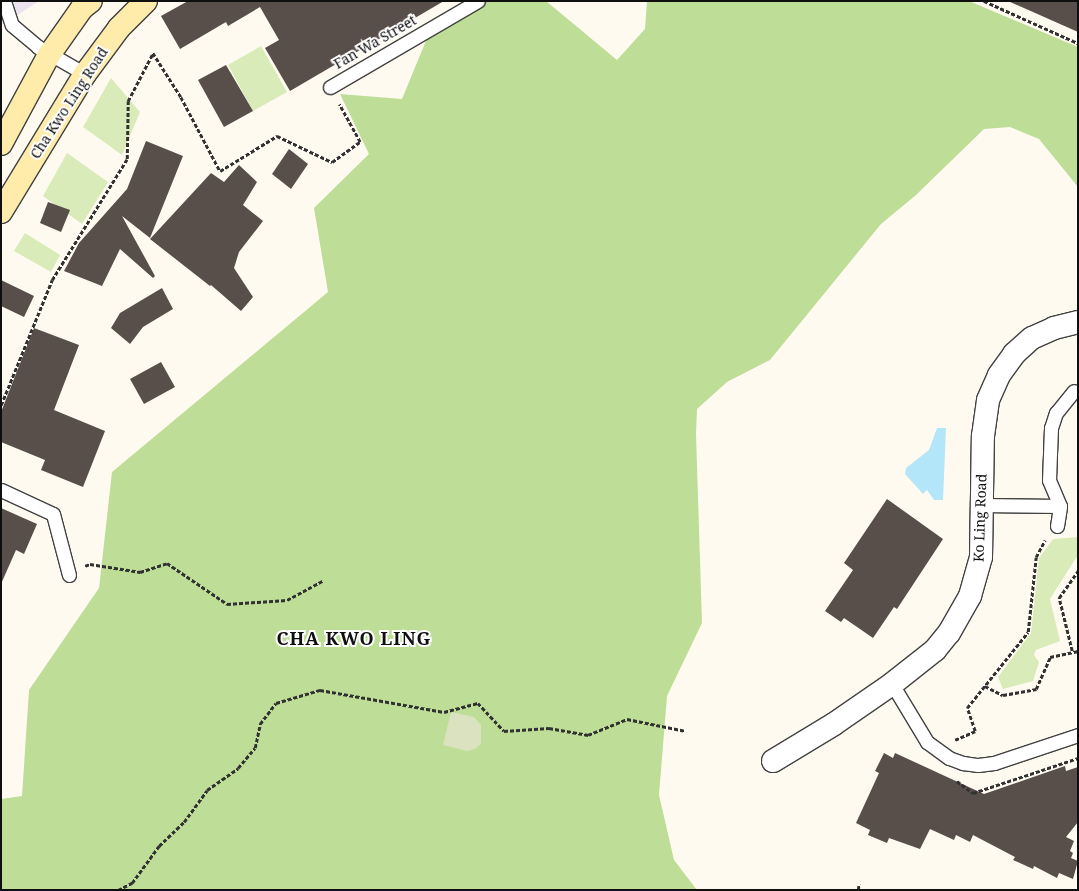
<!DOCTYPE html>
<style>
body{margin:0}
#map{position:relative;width:1079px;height:891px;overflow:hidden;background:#fffaf0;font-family:"Noto Serif",serif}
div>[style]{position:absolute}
.industrial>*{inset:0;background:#ebe3ed}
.green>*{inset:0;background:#d8ebb8}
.forest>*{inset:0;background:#bedd97}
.cemetery>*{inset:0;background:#dbe2c0}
.water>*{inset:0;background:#b3e6f8}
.building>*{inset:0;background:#584e4a}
.path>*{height:2.5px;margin-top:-1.25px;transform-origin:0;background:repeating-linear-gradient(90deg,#313131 0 4px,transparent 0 6px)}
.roads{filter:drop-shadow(1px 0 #424242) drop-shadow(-1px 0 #424242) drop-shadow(0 1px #424242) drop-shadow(0 -1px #424242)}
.service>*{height:13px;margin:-6.5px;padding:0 6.5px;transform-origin:6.5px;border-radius:6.5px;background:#fff}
.minor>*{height:22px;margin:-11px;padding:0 11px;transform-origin:11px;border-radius:11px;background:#fff}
.secondary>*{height:22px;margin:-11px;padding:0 11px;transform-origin:11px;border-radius:11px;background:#ffecab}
span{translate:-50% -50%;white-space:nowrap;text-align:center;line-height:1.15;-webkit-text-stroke:4px #fff;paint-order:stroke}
.street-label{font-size:14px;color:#0f0f0f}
.district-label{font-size:18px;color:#0f0f0f;font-weight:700;letter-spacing:1px}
.frame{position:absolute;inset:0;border:2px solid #0f0f0f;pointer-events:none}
</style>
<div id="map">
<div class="industrial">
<div style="clip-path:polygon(1px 1px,39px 1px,4px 24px,1px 21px)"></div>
</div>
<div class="green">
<div style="clip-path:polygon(261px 46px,287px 92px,253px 111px,228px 65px)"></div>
<div style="clip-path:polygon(111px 78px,140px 112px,122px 155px,83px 127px)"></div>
<div style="clip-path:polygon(67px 153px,108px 182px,82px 224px,43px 196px)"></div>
<div style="clip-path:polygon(25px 233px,60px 255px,51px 272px,14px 251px)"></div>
<div style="clip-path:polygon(1078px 537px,1078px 555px,1050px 599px,1060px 641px,1036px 650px,1034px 655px,1039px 662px,1033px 681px,1003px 689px,998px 677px,1031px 633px,1039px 558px,1053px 539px)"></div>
</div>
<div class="forest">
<div style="clip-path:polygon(485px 1px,546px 1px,617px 60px,645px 29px,647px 1px,969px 1px,1078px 47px,1078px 187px,1039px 139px,1010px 127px,984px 129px,916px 195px,881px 224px,770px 360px,727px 382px,697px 409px,696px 434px,702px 623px,667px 696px,659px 795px,674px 860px,697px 890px,1px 890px,1px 799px,22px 796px,29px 690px,99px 588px,112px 472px,328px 292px,314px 208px,369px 154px,340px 94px,402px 99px,430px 31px)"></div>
</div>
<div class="cemetery">
<div style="clip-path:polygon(451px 712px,474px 717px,481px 725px,481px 744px,475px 749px,467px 751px,443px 745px)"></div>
</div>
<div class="water">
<div style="clip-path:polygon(937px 428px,946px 428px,943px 500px,934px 500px,927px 490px,923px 494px,905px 474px,906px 468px,929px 450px)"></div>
</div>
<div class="building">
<div style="clip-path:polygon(188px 1px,444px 1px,290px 91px,265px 48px,279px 40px,260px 7px,228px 26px,226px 22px,180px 49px,161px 16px)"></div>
<div style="clip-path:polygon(1008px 1px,1078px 1px,1078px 32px)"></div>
<div style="clip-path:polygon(226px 65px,253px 111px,224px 127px,198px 80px)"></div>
<div style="clip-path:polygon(146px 141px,183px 156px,150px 238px,122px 216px,155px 276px,153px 278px,120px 249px,102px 286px,64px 271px,79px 243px,127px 189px)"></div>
<div style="clip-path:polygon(289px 149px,308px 164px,291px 189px,272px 174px)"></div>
<div style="clip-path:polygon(239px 165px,257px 182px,243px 205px,263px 221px,239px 252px,234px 268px,253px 297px,241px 311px,211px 285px,210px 286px,150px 239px,211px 173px,224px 182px)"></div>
<div style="clip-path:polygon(48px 202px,70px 210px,61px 232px,40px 223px)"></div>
<div style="clip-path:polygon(1px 280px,34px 296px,24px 317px,1px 306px)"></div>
<div style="clip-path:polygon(162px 288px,173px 309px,143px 327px,130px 344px,111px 328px,120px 313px)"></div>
<div style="clip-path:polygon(34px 328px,79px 345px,54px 410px,105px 431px,83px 487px,41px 470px,45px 460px,1px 442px,1px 412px)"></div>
<div style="clip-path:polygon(161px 362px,175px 387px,144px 404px,130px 379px)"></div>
<div style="clip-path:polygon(887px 499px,943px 539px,897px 609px,894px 607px,873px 638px,844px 618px,841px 622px,825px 611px,853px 570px,844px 563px)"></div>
<div style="clip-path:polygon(1px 508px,37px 524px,24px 554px,16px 550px,1px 584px)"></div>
<div style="clip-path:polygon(884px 753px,893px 758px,895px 753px,984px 794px,1065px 766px,1066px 771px,1078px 767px,1078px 822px,1066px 837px,1074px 841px,1070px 851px,1073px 853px,1071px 858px,1078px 861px,1073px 879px,1059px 873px,1057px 878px,1034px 866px,1033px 869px,1013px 860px,1015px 857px,973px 835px,970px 842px,956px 835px,954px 840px,930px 829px,920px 849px,889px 838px,887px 843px,868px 835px,870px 830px,856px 823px,879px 773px,875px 771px)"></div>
</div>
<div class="path">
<div style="left:984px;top:1px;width:103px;rotate:24.1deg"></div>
<div style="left:1px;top:405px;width:135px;rotate:-67.8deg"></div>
<div style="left:52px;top:280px;width:142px;rotate:-58.2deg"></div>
<div style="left:127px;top:159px;width:58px;rotate:-89deg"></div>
<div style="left:128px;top:101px;width:54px;rotate:-62.5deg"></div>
<div style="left:153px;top:53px;width:52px;rotate:57.5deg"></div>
<div style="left:181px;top:97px;width:84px;rotate:62.2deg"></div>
<div style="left:220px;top:171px;width:67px;rotate:-31.6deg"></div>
<div style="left:277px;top:136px;width:61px;rotate:25.3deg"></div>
<div style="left:332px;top:162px;width:34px;rotate:-36deg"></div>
<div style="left:360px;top:142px;width:43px;rotate:-118.9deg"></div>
<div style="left:85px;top:566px;width:5px;rotate:-22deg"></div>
<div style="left:90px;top:564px;width:51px;rotate:9.1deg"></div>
<div style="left:140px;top:572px;width:28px;rotate:-18deg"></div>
<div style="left:167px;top:563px;width:73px;rotate:34.3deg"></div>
<div style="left:227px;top:604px;width:60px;rotate:-3.8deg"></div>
<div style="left:287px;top:600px;width:42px;rotate:-28.4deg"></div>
<div style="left:1072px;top:651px;width:55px;rotate:-103.8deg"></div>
<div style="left:1059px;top:598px;width:33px;rotate:-55deg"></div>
<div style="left:985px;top:686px;width:20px;rotate:27deg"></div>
<div style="left:1003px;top:695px;width:34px;rotate:-10deg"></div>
<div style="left:1036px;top:689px;width:35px;rotate:-66deg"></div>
<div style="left:1050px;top:657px;width:29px;rotate:-12deg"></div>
<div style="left:955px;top:740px;width:22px;rotate:-24deg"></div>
<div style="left:975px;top:731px;width:24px;rotate:-109deg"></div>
<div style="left:967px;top:708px;width:97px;rotate:-51.2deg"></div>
<div style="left:1028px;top:632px;width:75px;rotate:-83.9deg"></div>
<div style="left:1036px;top:557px;width:19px;rotate:-62deg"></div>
<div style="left:957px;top:781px;width:20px;rotate:37deg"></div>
<div style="left:973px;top:793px;width:111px;rotate:-18.4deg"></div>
<div style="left:118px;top:890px;width:16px;rotate:-27deg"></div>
<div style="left:132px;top:883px;width:46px;rotate:-53.9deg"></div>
<div style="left:159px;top:846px;width:35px;rotate:-44deg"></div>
<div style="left:184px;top:822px;width:39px;rotate:-54deg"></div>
<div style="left:207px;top:790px;width:38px;rotate:-35deg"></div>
<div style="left:238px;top:768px;width:26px;rotate:-50deg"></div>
<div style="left:255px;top:748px;width:25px;rotate:-78deg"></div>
<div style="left:260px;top:724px;width:26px;rotate:-53deg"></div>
<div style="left:276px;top:703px;width:46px;rotate:-16.5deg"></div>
<div style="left:320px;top:690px;width:126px;rotate:10.1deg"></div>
<div style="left:444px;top:712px;width:35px;rotate:-15deg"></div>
<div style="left:478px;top:703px;width:38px;rotate:47deg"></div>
<div style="left:504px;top:731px;width:45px;rotate:-3.8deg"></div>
<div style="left:549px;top:728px;width:40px;rotate:10deg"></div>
<div style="left:588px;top:735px;width:42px;rotate:-22.3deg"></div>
<div style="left:627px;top:719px;width:60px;rotate:11.5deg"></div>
<div style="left:858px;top:890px;width:6px;rotate:-81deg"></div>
</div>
<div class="roads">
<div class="service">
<div style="left:4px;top:1px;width:25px;rotate:72deg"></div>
<div style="left:12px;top:25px;width:34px;rotate:40deg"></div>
<div style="left:38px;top:47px;width:54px;rotate:29.9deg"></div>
<div style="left:330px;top:87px;width:171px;rotate:-30.2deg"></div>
<div style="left:1px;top:490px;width:57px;rotate:24.8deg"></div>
<div style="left:53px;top:514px;width:63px;rotate:75.3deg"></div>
<div style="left:981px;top:505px;width:79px;rotate:0.7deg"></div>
<div style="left:1060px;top:506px;width:28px;rotate:-113deg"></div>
<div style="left:1049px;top:480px;width:52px;rotate:-87.8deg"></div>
<div style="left:1051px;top:428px;width:16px;rotate:-72deg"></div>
<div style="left:1056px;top:413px;width:28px;rotate:-51deg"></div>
<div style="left:1057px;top:526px;width:20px;rotate:-81deg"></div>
<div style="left:892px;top:684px;width:68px;rotate:58.9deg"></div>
<div style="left:927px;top:742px;width:27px;rotate:36deg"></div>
<div style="left:949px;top:758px;width:15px;rotate:20deg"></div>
<div style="left:963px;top:763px;width:15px;rotate:8deg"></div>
<div style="left:978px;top:765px;width:16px;rotate:-7deg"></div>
<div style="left:994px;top:763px;width:89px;rotate:-18.4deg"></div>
</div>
<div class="minor">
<div style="left:773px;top:761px;width:71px;rotate:-31.2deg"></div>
<div style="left:834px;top:724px;width:70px;rotate:-34.6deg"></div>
<div style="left:892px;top:684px;width:55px;rotate:-38.3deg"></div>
<div style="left:935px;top:650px;width:22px;rotate:-51deg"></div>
<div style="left:949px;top:633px;width:43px;rotate:-60.4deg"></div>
<div style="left:970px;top:596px;width:41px;rotate:-74.2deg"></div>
<div style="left:981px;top:557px;width:121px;rotate:-89.1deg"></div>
<div style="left:983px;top:436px;width:36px;rotate:-82deg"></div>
<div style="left:988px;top:400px;width:27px;rotate:-66deg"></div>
<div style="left:999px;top:375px;width:26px;rotate:-54deg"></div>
<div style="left:1014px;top:354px;width:24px;rotate:-42deg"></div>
<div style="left:1032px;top:338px;width:24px;rotate:-24deg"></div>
<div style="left:1054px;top:328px;width:25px;rotate:-14deg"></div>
</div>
<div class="secondary">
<div style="left:1px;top:144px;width:101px;rotate:-61.7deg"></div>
<div style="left:49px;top:55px;width:57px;rotate:-54.9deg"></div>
<div style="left:82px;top:8px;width:11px;rotate:-38deg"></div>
<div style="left:1px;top:212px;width:162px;rotate:-58.7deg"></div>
<div style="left:85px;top:74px;width:57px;rotate:-53.5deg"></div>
<div style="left:119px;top:28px;width:38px;rotate:-45deg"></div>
</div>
</div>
<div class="street-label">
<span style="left:375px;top:42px;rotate:-30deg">Fan Wa Street</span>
<span style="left:69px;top:103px;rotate:-57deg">Cha Kwo Ling Road</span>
<span style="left:980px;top:518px;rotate:-88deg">Ko Ling Road</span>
</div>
<div class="district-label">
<span style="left:354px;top:638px">CHA KWO LING</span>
</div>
<div class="frame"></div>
</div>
